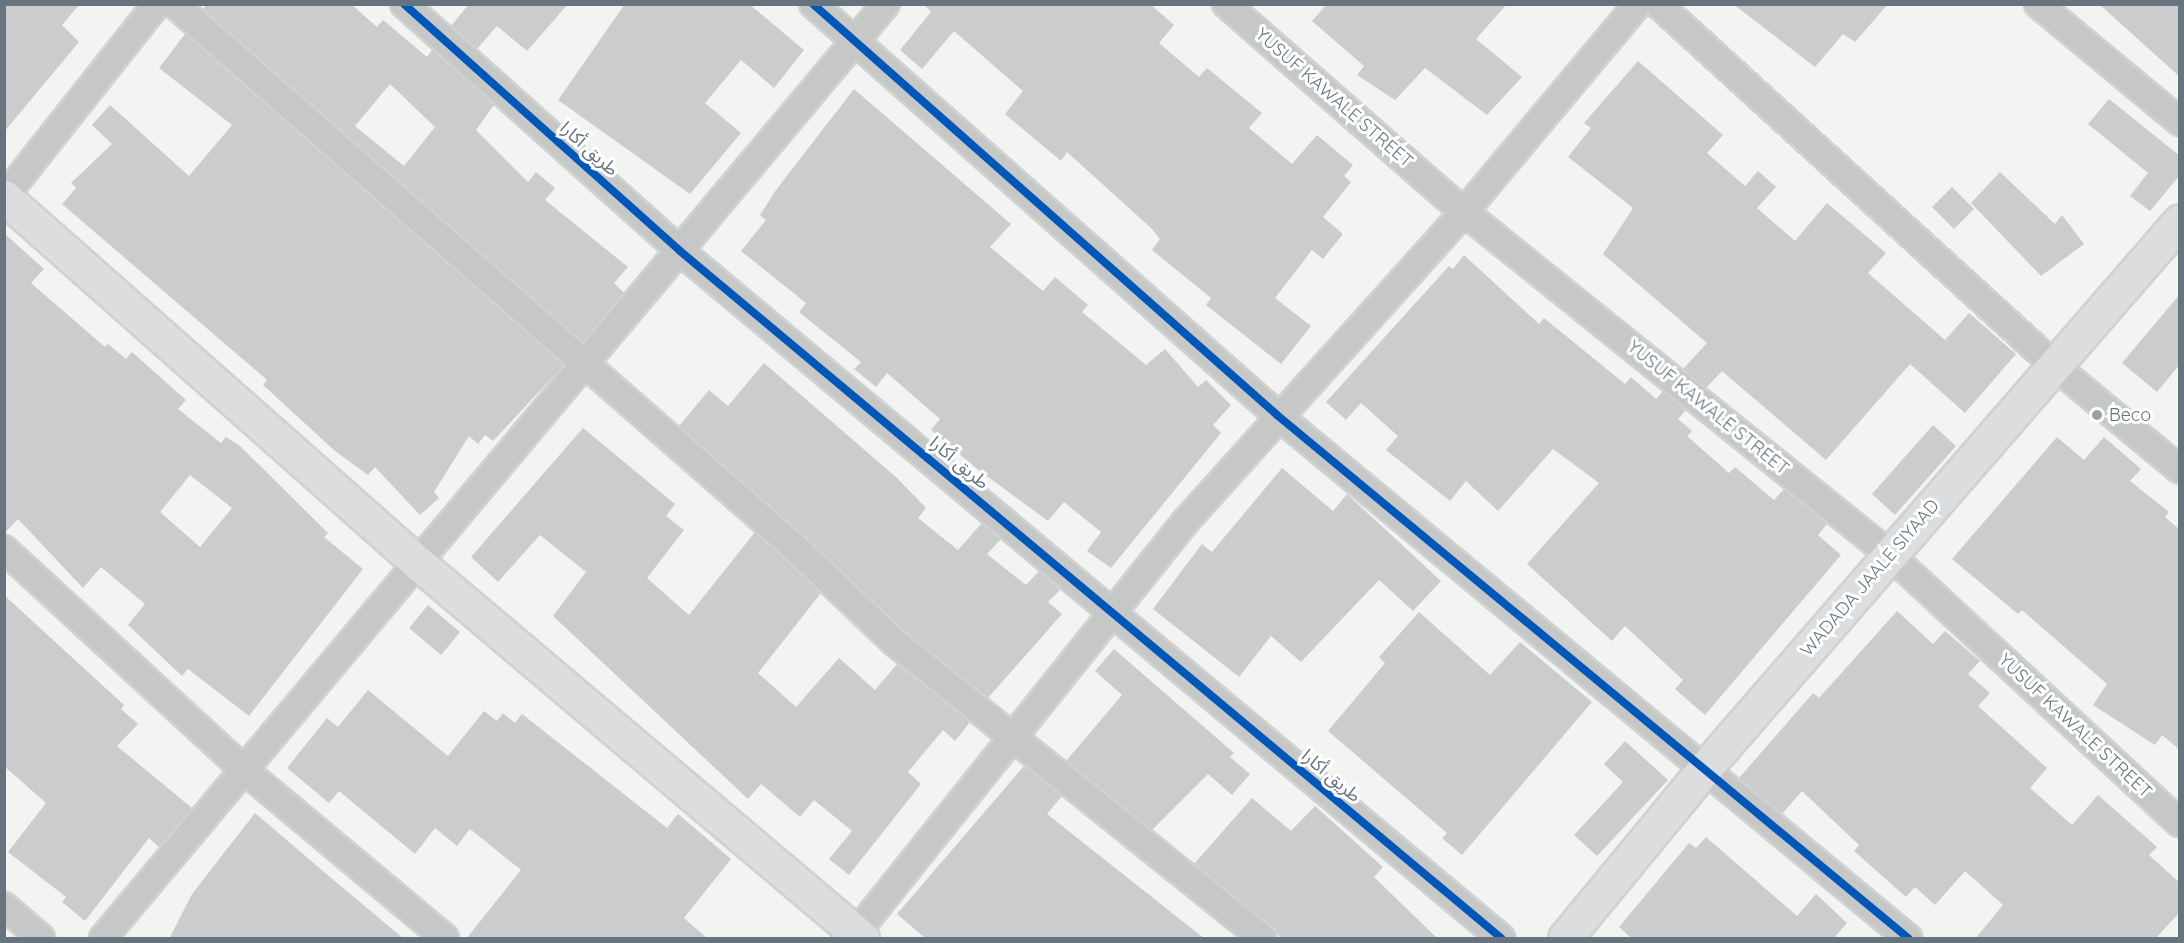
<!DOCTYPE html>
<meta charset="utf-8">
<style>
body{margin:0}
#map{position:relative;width:2184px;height:943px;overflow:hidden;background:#f3f4f2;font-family:Quicksand,"Noto Sans Arabic",sans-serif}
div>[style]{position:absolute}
.building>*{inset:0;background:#cbcccd}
.roads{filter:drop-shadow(2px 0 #d0d1d1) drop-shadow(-2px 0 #d0d1d1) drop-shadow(0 2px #d0d1d1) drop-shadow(0 -2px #d0d1d1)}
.street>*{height:26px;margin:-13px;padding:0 13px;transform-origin:13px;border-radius:13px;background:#c6c8c8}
.secondary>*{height:33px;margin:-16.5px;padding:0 16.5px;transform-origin:16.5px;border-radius:16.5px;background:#dcddde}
.cycleway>*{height:8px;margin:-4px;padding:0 4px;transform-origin:4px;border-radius:4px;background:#0057b8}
.dots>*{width:16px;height:16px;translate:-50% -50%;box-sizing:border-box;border:3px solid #fff;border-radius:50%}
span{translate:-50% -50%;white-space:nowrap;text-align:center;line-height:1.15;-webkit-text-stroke:6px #fff;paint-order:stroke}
.street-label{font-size:18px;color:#667480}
.poi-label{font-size:18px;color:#667480}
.left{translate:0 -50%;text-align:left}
.frame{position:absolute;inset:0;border:6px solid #667480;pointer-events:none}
</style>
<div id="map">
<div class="building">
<div style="clip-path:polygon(4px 4px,80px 4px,62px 25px,79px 42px,4px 132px)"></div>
<div style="clip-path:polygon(evenodd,207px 4px,351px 4px,377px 27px,383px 20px,427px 57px,432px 50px,494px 105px,476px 130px,528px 182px,536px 172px,555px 188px,545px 200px,628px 267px,614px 283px,624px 293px,583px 342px,203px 9px,207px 4px,390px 84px,435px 127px,404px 166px,355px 126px,390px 84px)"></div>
<div style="clip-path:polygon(469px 4px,568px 4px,527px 51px,497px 26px,477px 49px,451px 26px)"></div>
<div style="clip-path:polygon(625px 4px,749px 4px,804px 50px,774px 88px,741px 60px,705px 103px,741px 133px,690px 194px,558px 100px)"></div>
<div style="clip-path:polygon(923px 4px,1150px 4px,1174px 25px,1159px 43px,1199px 77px,1207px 68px,1262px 113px,1249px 128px,1292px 164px,1317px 135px,1353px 165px,1344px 176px,1351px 182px,1323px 217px,1343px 234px,1323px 259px,1312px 250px,1275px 298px,1311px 326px,1281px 364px,1206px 305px,1211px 298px,1152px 250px,1160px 239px,1151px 228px,1067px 152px,1061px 161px,1005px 114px,1023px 91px,954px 31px,922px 69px,900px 50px,931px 12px)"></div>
<div style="clip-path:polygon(1327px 4px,1507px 4px,1476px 39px,1522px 77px,1487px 115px,1425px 68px,1395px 100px,1357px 75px,1364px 66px,1312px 21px)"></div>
<div style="clip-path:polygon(1733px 4px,1888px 4px,1855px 42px,1843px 34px,1815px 67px)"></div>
<div style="clip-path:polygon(2099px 4px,2180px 4px,2180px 77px)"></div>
<div style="clip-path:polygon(185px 34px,564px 365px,493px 441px,485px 435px,478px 444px,469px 436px,434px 492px,439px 498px,420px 515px,375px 467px,368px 475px,335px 451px,263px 385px,267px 380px,62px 204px,76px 188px,71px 183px,112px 144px,92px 125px,110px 105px,189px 176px,232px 125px,159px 68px)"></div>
<div style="clip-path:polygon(1638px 61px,1723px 135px,1707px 153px,1745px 186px,1758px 171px,1776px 187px,1757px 208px,1795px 241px,1827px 203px,1886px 253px,1868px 273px,1945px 340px,1969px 313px,2016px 354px,1965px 413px,1910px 364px,1826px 460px,1722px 371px,1706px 388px,1683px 369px,1707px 343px,1603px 254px,1633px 208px,1568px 157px,1591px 128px,1584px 123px)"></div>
<div style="clip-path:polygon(854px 89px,1011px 224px,990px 247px,1043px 291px,1055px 277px,1088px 305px,1082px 312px,1146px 365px,1165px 349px,1198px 387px,1206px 380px,1231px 405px,1213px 425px,1221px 433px,1111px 568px,1087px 551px,1101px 532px,1064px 502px,1048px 521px,976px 468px,931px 430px,940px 419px,887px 373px,876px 387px,854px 369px,861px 362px,799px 312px,806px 303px,741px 251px,766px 220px,760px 215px,776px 190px)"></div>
<div style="clip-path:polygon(2109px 99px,2180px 156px,2180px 175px,2150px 211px,2130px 196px,2148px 173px,2088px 124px)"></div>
<div style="clip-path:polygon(2000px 172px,2055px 224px,2062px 215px,2084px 244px,2041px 276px,1971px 203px)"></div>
<div style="clip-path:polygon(1952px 187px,1974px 209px,1954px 229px,1932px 207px)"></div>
<div style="clip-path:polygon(evenodd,4px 233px,44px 269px,31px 283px,105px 347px,108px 344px,126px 359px,132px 352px,186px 400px,178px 409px,221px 443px,226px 437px,240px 446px,328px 533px,324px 537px,363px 569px,249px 716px,188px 669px,182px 676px,128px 625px,145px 604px,101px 567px,83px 588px,18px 519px,4px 534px,4px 233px,190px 475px,232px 508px,200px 547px,160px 512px,190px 475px)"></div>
<div style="clip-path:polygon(1464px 255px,1539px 324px,1544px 318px,1625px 384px,1631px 377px,1656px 399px,1663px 391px,1686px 410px,1678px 419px,1692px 431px,1687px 436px,1729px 473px,1735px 467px,1774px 500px,1784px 489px,1827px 524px,1818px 535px,1841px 555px,1705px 715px,1675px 689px,1683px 680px,1625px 626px,1612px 641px,1527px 564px,1599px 483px,1553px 449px,1498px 511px,1466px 481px,1450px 501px,1386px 450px,1398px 436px,1361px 403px,1346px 420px,1326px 402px,1449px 266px,1453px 269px)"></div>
<div style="clip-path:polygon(2180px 294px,2180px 364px,2157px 392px,2122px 363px)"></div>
<div style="clip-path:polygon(764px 363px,897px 478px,926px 508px,918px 518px,958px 550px,982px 523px,1001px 539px,987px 554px,1026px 585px,1039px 571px,1060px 590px,1048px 602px,1062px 614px,988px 698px,900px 627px,679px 426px,709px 390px,728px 406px)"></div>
<div style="clip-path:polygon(1933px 425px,1956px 446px,1895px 515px,1872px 494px)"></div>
<div style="clip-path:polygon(583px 428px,675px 504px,666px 516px,684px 530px,647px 578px,689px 615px,755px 532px,821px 593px,758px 673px,796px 707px,839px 658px,875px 690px,897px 664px,970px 722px,955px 741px,943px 730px,908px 772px,921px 784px,849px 875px,829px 859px,852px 831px,814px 800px,800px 817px,761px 784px,748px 799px,553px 616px,586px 572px,540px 535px,498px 582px,471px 557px)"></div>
<div style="clip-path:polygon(2057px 437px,2084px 460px,2104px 437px,2141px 469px,2130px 481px,2169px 512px,2165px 517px,2180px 530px,2180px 750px,2162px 735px,2155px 745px,2093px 705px,2107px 684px,2022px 610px,2018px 614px,1952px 559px)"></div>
<div style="clip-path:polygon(1282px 468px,1333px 511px,1347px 494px,1441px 581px,1413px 611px,1379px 580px,1301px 662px,1271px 636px,1239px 677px,1153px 609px,1202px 544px,1212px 552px)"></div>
<div style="clip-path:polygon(4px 595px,124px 705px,121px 709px,138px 724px,117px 746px,192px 808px,159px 847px,149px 838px,85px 921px,62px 902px,66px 897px,8px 852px,46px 803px,4px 766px)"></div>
<div style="clip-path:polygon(428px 605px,460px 632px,441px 655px,409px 628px)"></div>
<div style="clip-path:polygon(1897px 611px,1933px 644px,1945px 631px,1980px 661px,1968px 674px,1990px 693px,1978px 706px,2047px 768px,2030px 788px,2072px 825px,2098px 795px,2157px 847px,2149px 855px,2180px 883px,2180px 912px,2155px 939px,1975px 939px,2003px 905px,1965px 871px,1935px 905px,1915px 887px,1906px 897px,1854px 851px,1859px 845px,1802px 791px,1782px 814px,1739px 778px,1813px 693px,1819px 698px)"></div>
<div style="clip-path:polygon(1419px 612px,1490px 675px,1520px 642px,1592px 702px,1462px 855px,1442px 838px,1447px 833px,1328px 731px,1385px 663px,1379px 657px)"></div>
<div style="clip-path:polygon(1114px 649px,1234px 753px,1230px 757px,1250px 774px,1232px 795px,1208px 774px,1152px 830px,1066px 761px,1122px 695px,1095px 671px)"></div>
<div style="clip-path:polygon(368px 690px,448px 756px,484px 711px,497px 721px,503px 713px,515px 723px,522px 714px,667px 828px,678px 814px,731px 859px,684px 918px,708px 939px,466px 939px,521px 870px,470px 829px,457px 846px,435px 828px,415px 854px,339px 791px,329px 803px,287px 768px,327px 718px,338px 727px)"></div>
<div style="clip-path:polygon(1625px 741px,1668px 780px,1597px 856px,1574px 835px,1623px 782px,1604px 764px)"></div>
<div style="clip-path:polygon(1024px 766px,1062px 796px,1047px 814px,1205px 939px,926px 939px,897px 914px)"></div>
<div style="clip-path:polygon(1252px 798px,1291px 831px,1315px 806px,1383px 867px,1374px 877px,1438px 939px,1283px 939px,1194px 864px)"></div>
<div style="clip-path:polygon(255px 813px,330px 877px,404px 939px,169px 939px,192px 894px)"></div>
<div style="clip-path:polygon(1706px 837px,1797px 916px,1816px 894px,1847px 923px,1833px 939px,1632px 939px,1619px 927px,1689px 843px,1696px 848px)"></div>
</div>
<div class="roads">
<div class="street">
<div style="left:174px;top:4px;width:821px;rotate:41.2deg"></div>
<div style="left:792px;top:545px;width:139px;rotate:43.5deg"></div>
<div style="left:893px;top:641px;width:474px;rotate:38.8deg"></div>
<div style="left:404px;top:4px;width:370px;rotate:41.8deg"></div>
<div style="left:680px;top:251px;width:1071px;rotate:39.92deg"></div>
<div style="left:813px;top:4px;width:620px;rotate:41.53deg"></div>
<div style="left:1277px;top:415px;width:820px;rotate:39.65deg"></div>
<div style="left:1226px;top:4px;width:316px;rotate:41.2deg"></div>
<div style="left:1464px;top:212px;width:546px;rotate:38.82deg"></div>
<div style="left:1889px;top:554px;width:396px;rotate:42.8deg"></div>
<div style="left:1658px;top:4px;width:539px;rotate:42.37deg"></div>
<div style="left:2056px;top:367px;width:161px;rotate:39.7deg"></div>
<div style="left:2038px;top:4px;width:185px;rotate:39.7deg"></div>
<div style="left:4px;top:197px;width:246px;rotate:-51.6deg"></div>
<div style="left:4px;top:549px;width:326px;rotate:42.6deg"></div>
<div style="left:244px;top:770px;width:262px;rotate:39.9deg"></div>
<div style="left:4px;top:906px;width:49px;rotate:40.9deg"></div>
<div style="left:103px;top:938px;width:1219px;rotate:-50.03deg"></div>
<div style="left:852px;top:938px;width:534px;rotate:-51.31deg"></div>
<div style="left:1186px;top:521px;width:416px;rotate:-48deg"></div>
<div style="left:1464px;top:212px;width:271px;rotate:-50.1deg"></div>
</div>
<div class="secondary">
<div style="left:4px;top:197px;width:553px;rotate:41.48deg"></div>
<div style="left:418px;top:563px;width:581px;rotate:40.18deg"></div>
<div style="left:1565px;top:938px;width:220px;rotate:-50.5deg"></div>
<div style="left:1705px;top:768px;width:724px;rotate:-49.03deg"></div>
</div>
</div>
<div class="cycleway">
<div style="left:404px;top:4px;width:370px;rotate:41.8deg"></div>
<div style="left:680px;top:251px;width:1071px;rotate:39.92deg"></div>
<div style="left:813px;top:4px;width:620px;rotate:41.53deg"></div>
<div style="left:1277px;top:415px;width:820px;rotate:39.65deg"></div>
</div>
<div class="dots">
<div style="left:2097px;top:415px;background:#97a1a8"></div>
</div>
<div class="street-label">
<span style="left:1334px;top:98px;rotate:41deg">YUSUF KAWALE STREET</span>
<span style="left:589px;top:149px;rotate:42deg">طريق أكارا</span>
<span style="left:1708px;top:408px;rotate:39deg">YUSUF KAWALE STREET</span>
<span style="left:959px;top:463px;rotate:40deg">طريق أكارا</span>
<span style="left:1870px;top:578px;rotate:-49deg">WADADA JAALE SIYAAD</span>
<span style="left:2075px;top:726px;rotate:43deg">YUSUF KAWALE STREET</span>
<span style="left:1331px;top:776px;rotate:40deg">طريق أكارا</span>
</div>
<div class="poi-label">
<span class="left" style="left:2109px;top:415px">Beco</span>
</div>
<div class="frame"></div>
</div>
